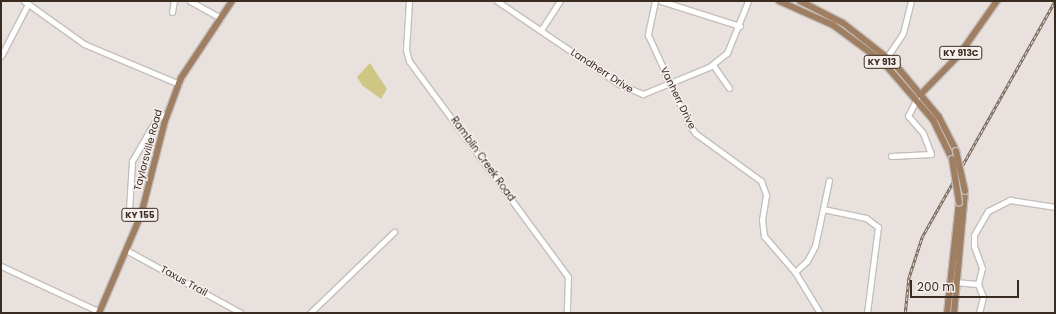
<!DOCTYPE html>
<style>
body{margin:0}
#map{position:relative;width:1056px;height:314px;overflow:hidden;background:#e9e1dd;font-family:Poppins,sans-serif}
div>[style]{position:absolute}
.water>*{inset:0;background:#d0c684}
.roads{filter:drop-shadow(1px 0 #c4bfbc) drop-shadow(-1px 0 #c4bfbc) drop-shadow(0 1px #c4bfbc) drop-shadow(0 -1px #c4bfbc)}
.minor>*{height:5px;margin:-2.5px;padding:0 2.5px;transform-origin:2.5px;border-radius:2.5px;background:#fff}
.major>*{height:6px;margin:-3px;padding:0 3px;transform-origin:3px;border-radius:3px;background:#a07e61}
.rail>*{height:2.5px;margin-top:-1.25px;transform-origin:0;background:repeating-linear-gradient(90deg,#f6efee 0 3px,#756559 0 6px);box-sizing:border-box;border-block:1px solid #756559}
.bridges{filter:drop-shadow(1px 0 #c4bfbc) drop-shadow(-1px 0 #c4bfbc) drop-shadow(0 1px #c4bfbc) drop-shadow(0 -1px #c4bfbc)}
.major-bridge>*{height:6px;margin:-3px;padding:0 3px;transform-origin:3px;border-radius:3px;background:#a07e61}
span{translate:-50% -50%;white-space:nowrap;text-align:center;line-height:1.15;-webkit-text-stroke:3px #f6efee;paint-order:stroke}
.shield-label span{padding:1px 3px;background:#f6efee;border:1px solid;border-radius:3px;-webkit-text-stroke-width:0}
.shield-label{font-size:9px;color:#392b1f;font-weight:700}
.street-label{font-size:10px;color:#392b1f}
.frame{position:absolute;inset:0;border:2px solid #392b1f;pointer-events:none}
.scale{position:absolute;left:910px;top:280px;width:109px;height:18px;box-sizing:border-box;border:2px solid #392b1f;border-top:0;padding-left:5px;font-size:12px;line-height:14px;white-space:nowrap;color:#392b1f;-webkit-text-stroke:3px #f6efee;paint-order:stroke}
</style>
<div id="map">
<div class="water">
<div style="clip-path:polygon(370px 63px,387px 89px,381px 99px,362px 85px,357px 77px)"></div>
</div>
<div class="roads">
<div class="minor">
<div style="left:24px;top:1px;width:74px;rotate:35.6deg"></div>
<div style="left:84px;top:44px;width:103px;rotate:22.8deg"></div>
<div style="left:190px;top:1px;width:35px;rotate:29deg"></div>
<div style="left:409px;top:1px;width:49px;rotate:93.5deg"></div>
<div style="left:406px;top:50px;width:11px;rotate:75deg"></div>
<div style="left:409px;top:61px;width:268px;rotate:53.6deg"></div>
<div style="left:568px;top:277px;width:36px;rotate:92deg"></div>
<div style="left:497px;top:1px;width:148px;rotate:34.2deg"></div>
<div style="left:619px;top:84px;width:26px;rotate:23deg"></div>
<div style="left:643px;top:94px;width:71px;rotate:-22.2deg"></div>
<div style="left:709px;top:67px;width:23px;rotate:-38deg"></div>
<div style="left:727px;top:53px;width:56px;rotate:-68deg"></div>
<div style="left:655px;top:1px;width:35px;rotate:102deg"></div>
<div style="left:648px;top:35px;width:98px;rotate:65.3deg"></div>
<div style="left:689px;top:124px;width:11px;rotate:56deg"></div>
<div style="left:695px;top:133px;width:82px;rotate:36deg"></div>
<div style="left:761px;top:181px;width:15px;rotate:70deg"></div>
<div style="left:766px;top:195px;width:25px;rotate:99deg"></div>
<div style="left:762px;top:220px;width:16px;rotate:83deg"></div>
<div style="left:764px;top:236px;width:48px;rotate:49.3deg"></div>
<div style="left:795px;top:272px;width:48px;rotate:58.6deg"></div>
<div style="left:661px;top:1px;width:83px;rotate:17.6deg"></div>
<div style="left:172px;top:12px;width:11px;rotate:-80deg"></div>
<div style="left:541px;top:30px;width:35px;rotate:-57deg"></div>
<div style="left:1px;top:56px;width:59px;rotate:-62.6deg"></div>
<div style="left:885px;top:60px;width:32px;rotate:-56deg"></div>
<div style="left:903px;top:33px;width:33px;rotate:-76deg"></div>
<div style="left:713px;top:65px;width:28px;rotate:55deg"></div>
<div style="left:891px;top:156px;width:40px;rotate:-2.9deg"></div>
<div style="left:931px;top:154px;width:22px;rotate:-111deg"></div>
<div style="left:923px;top:133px;width:23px;rotate:-131deg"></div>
<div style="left:908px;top:116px;width:20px;rotate:-63deg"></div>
<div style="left:823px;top:209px;width:44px;rotate:11.8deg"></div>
<div style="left:866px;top:218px;width:15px;rotate:37deg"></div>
<div style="left:878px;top:227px;width:87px;rotate:97.3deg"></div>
<div style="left:139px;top:218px;width:13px;rotate:-141deg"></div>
<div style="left:129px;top:210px;width:49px;rotate:-86.5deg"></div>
<div style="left:132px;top:161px;width:50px;rotate:-59.8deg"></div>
<div style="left:157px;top:118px;width:12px;rotate:-24deg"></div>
<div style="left:126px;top:250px;width:131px;rotate:28.7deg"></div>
<div style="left:1px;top:266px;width:109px;rotate:24.9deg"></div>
<div style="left:795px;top:272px;width:16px;rotate:-43deg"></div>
<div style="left:807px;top:261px;width:17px;rotate:-62deg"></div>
<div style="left:815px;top:246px;width:67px;rotate:-78deg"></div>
<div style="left:954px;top:282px;width:24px;rotate:5deg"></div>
<div style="left:978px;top:284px;width:16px;rotate:-76deg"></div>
<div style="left:982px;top:268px;width:23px;rotate:-110deg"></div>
<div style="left:974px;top:246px;width:11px;rotate:-90deg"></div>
<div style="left:974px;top:235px;width:28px;rotate:-60deg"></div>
<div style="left:988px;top:211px;width:25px;rotate:-27deg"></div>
<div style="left:1010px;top:200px;width:46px;rotate:8.8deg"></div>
<div style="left:978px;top:284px;width:14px;rotate:69deg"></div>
<div style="left:983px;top:297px;width:16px;rotate:104deg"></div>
<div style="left:310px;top:313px;width:117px;rotate:-44deg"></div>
</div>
<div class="major">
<div style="left:779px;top:1px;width:59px;rotate:24deg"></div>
<div style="left:833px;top:25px;width:62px;rotate:36.5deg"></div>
<div style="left:883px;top:62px;width:77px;rotate:49.2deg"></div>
<div style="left:933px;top:120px;width:43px;rotate:64deg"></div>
<div style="left:800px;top:1px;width:48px;rotate:27.1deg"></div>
<div style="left:843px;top:23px;width:65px;rotate:38.1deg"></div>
<div style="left:894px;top:63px;width:70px;rotate:50.2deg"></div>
<div style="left:939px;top:117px;width:38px;rotate:63deg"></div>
<div style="left:920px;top:95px;width:56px;rotate:-45.7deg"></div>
<div style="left:959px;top:55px;width:66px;rotate:-54.9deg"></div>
<div style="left:99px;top:313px;width:107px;rotate:-66.8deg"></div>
<div style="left:141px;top:215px;width:97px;rotate:-75.7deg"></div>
<div style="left:165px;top:121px;width:46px;rotate:-69.6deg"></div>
<div style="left:181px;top:78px;width:92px;rotate:-56.5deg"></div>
<div style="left:947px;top:313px;width:112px;rotate:-83.8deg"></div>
<div style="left:954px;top:313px;width:122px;rotate:-84.8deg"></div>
</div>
</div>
<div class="rail">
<div style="left:905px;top:313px;width:36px;rotate:-84deg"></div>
<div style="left:909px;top:277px;width:42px;rotate:-72deg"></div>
<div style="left:922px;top:237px;width:271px;rotate:-60.6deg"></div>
</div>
<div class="bridges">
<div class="major-bridge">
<div style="left:956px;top:151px;width:41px;rotate:77.3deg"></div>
<div style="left:952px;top:159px;width:44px;rotate:80.8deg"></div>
</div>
</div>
<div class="shield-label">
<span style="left:961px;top:53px">KY 913C</span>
<span style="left:882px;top:62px">KY 913</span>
<span style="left:140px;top:215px">KY 155</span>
</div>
<div class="street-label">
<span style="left:602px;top:71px;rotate:33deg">Landherr Drive</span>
<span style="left:678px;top:98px;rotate:64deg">Vanherr Drive</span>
<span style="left:148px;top:150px;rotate:-75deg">Taylorsville Road</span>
<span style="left:483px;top:159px;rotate:54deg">Ramblin Creek Road</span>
<span style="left:184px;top:281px;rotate:29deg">Taxus Trail</span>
</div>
<div class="frame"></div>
<div class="scale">200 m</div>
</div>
